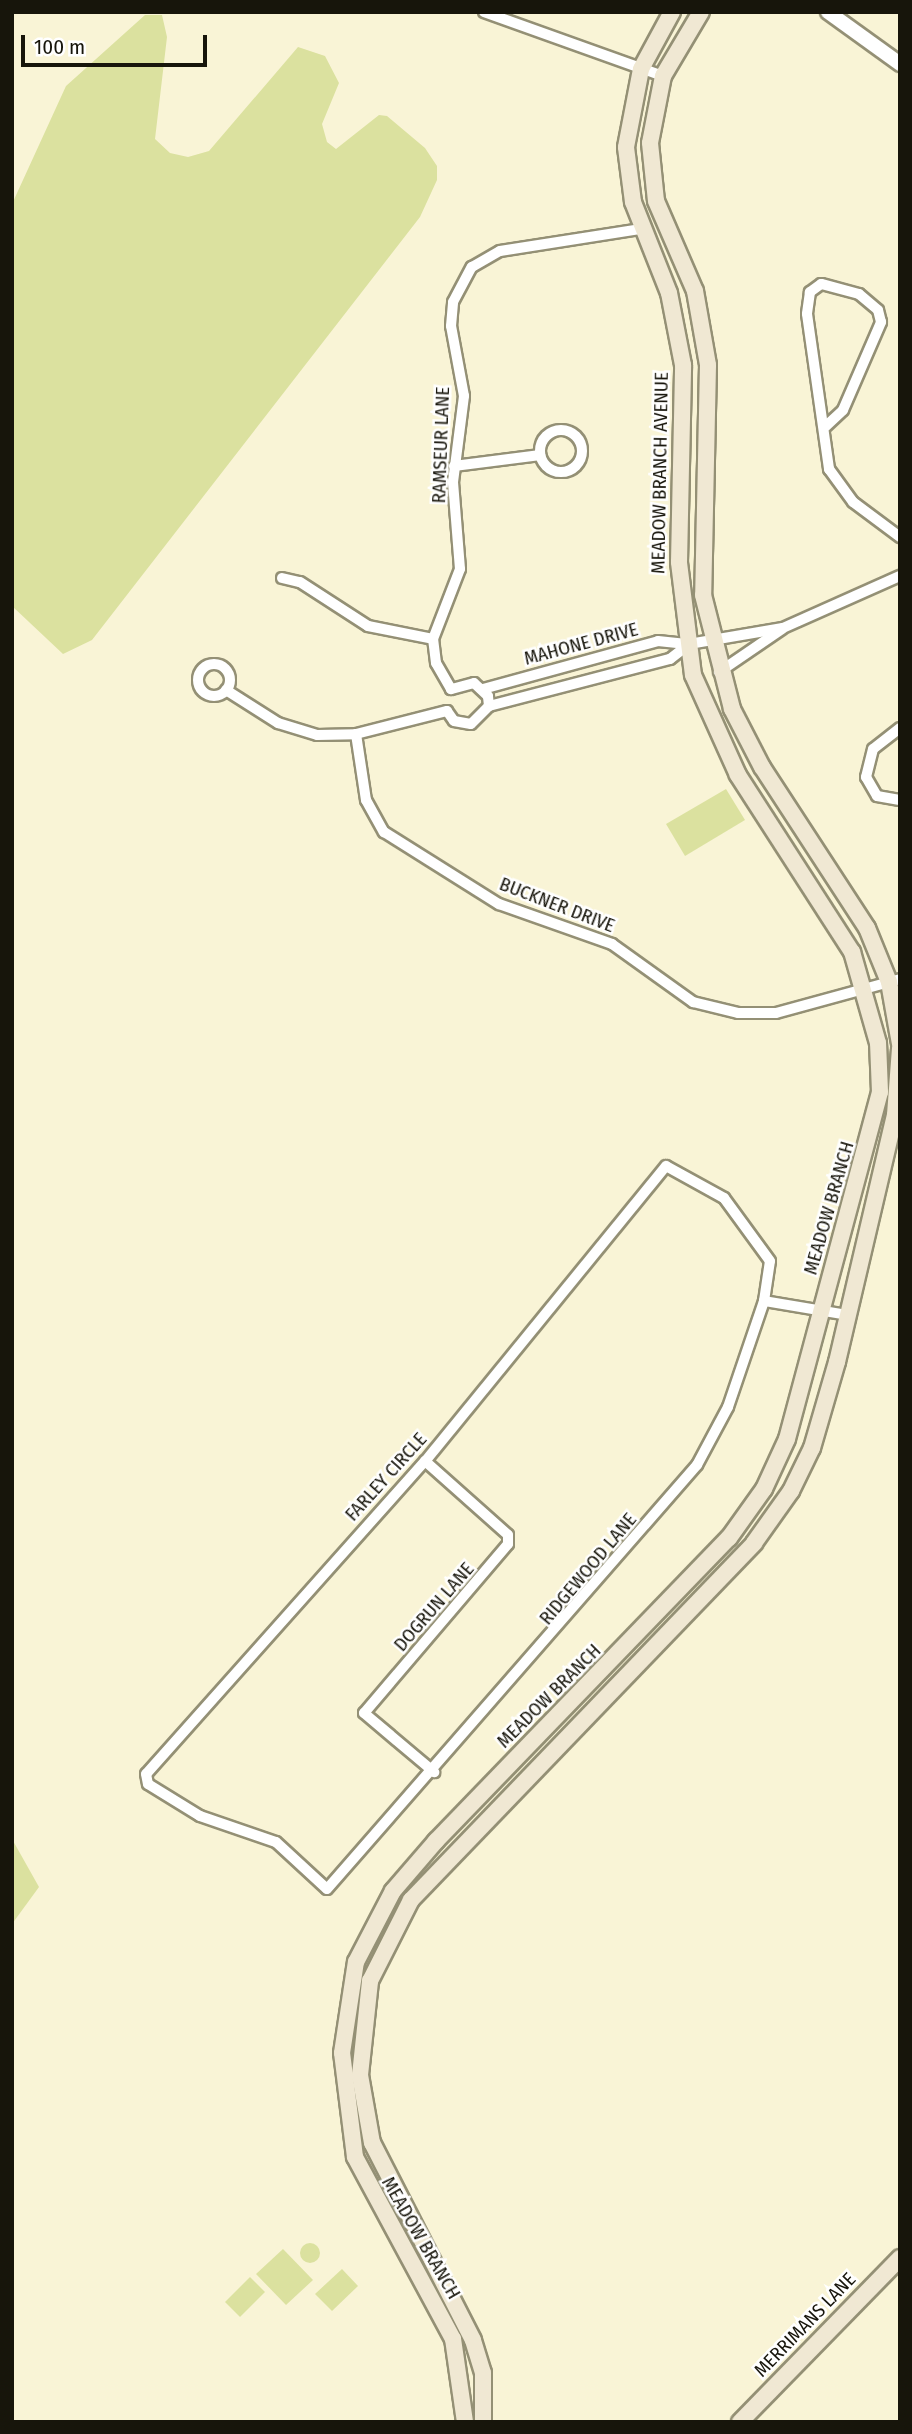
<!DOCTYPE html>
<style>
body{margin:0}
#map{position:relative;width:912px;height:2434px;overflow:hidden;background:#f9f4d6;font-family:"Fira Sans Condensed",sans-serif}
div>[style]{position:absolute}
.green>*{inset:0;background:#dbe19f}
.round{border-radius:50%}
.roads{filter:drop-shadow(2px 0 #949075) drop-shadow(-2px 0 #949075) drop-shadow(0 2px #949075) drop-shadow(0 -2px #949075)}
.minor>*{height:10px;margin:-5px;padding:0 5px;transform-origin:5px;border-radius:5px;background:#fff}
.minor>.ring{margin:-5px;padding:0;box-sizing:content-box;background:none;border:10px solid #fff;border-radius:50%}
.tertiary>*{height:14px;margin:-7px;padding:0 7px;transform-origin:7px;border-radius:7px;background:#fff}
.secondary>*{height:16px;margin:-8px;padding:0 8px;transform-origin:8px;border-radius:8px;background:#f0e8d3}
span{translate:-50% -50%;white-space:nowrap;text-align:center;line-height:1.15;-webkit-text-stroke:5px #fff;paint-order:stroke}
.street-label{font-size:19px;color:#17150b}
.frame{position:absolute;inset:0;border:14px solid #17150b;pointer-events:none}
.scale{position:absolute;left:21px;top:35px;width:186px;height:32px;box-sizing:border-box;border:4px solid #17150b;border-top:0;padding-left:9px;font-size:21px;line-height:24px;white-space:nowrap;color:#17150b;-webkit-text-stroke:5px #fff;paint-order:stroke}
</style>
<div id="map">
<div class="green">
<div style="clip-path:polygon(145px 15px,162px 15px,167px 37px,155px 139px,170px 153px,188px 157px,209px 151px,298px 47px,325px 56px,339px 83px,322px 124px,327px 142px,336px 149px,379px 115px,387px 116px,425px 148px,437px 166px,437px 180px,420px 217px,92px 640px,63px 654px,12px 606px,12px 204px,66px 86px)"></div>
<div style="clip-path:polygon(726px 789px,745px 820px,685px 856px,666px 824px)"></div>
<div style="clip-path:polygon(12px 1839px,39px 1887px,12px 1924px)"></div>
<div class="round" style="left:300px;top:2243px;width:20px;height:20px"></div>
<div style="clip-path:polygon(283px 2249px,313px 2280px,286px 2305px,256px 2274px)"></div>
<div style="clip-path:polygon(342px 2269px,358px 2286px,332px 2311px,315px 2294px)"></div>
<div style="clip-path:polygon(250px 2277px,265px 2292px,240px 2317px,225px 2302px)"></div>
</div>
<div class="roads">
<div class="minor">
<div style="left:484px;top:12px;width:190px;rotate:19.7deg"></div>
<div style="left:826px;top:426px;width:23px;rotate:-43deg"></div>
<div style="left:843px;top:410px;width:96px;rotate:-66.6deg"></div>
<div style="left:881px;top:322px;width:12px;rotate:-104deg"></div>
<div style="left:878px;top:310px;width:25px;rotate:-140deg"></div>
<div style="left:859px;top:294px;width:39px;rotate:-165deg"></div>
<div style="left:821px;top:284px;width:14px;rotate:144deg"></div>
<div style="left:810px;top:292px;width:22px;rotate:98deg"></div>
<div style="left:807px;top:314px;width:157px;rotate:81.9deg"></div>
<div style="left:829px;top:469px;width:41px;rotate:54deg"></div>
<div style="left:853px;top:502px;width:59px;rotate:36.7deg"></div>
<div class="ring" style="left:540px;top:430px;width:32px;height:32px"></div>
<div style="left:454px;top:466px;width:87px;rotate:-7.3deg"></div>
<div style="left:282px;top:578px;width:18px;rotate:13deg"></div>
<div style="left:300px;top:582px;width:81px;rotate:32.9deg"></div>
<div style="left:368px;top:626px;width:66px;rotate:11.3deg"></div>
<div class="ring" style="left:198px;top:664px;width:22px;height:22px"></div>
<div style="left:719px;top:672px;width:76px;rotate:-34.3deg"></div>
<div style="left:451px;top:689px;width:30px;rotate:-120deg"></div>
<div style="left:436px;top:663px;width:24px;rotate:-97deg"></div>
<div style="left:433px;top:639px;width:75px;rotate:-68.9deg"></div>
<div style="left:460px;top:569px;width:87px;rotate:-94.6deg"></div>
<div style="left:453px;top:482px;width:87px;rotate:-82.7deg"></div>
<div style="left:464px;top:396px;width:71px;rotate:-100.5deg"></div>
<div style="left:451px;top:326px;width:24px;rotate:-85deg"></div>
<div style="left:453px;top:302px;width:40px;rotate:-62deg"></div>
<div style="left:472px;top:267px;width:32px;rotate:-30deg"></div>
<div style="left:500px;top:251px;width:143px;rotate:-8.9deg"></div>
<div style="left:483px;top:689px;width:181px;rotate:-15.3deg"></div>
<div style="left:658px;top:641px;width:31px;rotate:6deg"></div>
<div style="left:689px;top:644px;width:95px;rotate:-9.7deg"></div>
<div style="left:783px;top:628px;width:128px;rotate:-24deg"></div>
<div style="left:226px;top:690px;width:62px;rotate:32.4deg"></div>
<div style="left:278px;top:723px;width:41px;rotate:17.1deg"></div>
<div style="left:317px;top:735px;width:39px;rotate:-1deg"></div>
<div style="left:356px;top:734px;width:94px;rotate:-14.2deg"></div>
<div style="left:489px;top:706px;width:187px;rotate:-14.6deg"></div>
<div style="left:670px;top:659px;width:24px;rotate:-38deg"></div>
<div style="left:447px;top:711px;width:12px;rotate:55deg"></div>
<div style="left:454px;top:721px;width:17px;rotate:10deg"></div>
<div style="left:471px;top:724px;width:25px;rotate:-45deg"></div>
<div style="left:489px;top:706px;width:10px;rotate:-96deg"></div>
<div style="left:488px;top:696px;width:19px;rotate:-137deg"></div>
<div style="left:474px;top:683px;width:24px;rotate:165deg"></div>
<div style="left:900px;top:728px;width:34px;rotate:142deg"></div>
<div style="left:873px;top:749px;width:29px;rotate:104deg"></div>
<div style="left:866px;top:777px;width:22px;rotate:60deg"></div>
<div style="left:877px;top:796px;width:23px;rotate:10deg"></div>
<div style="left:356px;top:734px;width:67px;rotate:81.4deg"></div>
<div style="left:366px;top:800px;width:37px;rotate:61deg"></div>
<div style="left:384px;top:832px;width:136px;rotate:32.1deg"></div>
<div style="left:499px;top:904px;width:120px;rotate:19.5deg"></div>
<div style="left:612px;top:944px;width:100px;rotate:35.6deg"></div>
<div style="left:693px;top:1002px;width:46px;rotate:13.7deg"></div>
<div style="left:738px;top:1013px;width:38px"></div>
<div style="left:776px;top:1013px;width:129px;rotate:-15.3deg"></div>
<div style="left:764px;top:1301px;width:40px;rotate:-81.5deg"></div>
<div style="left:770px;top:1261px;width:78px;rotate:-126.1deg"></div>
<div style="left:724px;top:1198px;width:66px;rotate:-151.1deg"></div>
<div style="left:666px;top:1166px;width:381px;rotate:129.2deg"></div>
<div style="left:425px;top:1461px;width:419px;rotate:131.7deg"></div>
<div style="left:146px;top:1774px;width:10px;rotate:79deg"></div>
<div style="left:148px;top:1784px;width:61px;rotate:31.6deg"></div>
<div style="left:200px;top:1816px;width:80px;rotate:18.9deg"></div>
<div style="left:276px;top:1842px;width:69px;rotate:42.7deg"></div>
<div style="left:327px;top:1889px;width:563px;rotate:-48.89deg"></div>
<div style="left:697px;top:1465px;width:66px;rotate:-61.9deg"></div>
<div style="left:728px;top:1407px;width:112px;rotate:-71.2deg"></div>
<div style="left:764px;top:1301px;width:85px;rotate:9.5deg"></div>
<div style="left:425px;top:1461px;width:111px;rotate:41.7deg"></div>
<div style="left:508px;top:1535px;width:9px;rotate:90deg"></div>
<div style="left:508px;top:1544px;width:222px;rotate:130.4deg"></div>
<div style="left:364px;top:1713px;width:92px;rotate:40.1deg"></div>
</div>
<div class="tertiary">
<div style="left:828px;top:12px;width:89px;rotate:35.8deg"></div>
</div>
<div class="secondary">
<div style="left:701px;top:12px;width:74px;rotate:120.7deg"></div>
<div style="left:663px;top:76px;width:68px;rotate:101deg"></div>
<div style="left:650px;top:143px;width:58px;rotate:84.1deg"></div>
<div style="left:656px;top:201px;width:98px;rotate:66.6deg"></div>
<div style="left:695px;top:291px;width:75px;rotate:80deg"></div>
<div style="left:708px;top:365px;width:230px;rotate:91.2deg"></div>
<div style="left:703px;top:595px;width:118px;rotate:75.7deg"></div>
<div style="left:732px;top:709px;width:65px;rotate:62.7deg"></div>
<div style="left:762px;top:767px;width:192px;rotate:56.9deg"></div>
<div style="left:867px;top:928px;width:58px;rotate:67.8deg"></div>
<div style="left:889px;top:982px;width:63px;rotate:79.9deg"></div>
<div style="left:465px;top:2422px;width:84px;rotate:-98.2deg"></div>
<div style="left:453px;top:2339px;width:207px;rotate:-118.3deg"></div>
<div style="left:355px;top:2157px;width:105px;rotate:-97.1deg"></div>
<div style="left:342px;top:2053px;width:92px;rotate:-81.3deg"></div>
<div style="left:356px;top:1962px;width:80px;rotate:-62.5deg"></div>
<div style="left:393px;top:1891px;width:66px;rotate:-49.3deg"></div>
<div style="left:436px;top:1841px;width:421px;rotate:-46deg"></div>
<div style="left:729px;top:1538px;width:60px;rotate:-54.5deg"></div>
<div style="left:764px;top:1489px;width:55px;rotate:-65.3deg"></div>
<div style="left:787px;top:1439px;width:359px;rotate:-75deg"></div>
<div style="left:880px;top:1092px;width:49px;rotate:-92.3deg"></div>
<div style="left:878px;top:1043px;width:95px;rotate:-105.9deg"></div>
<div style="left:852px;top:952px;width:211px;rotate:-122.8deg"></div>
<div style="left:738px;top:775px;width:110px;rotate:-114.2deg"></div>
<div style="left:693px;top:675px;width:114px;rotate:-97.1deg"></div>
<div style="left:679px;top:562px;width:197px;rotate:-88.8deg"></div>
<div style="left:683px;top:365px;width:73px;rotate:-101deg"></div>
<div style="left:669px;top:293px;width:98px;rotate:-111.6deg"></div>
<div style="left:633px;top:202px;width:55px;rotate:-97.3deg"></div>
<div style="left:626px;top:147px;width:79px;rotate:-79.1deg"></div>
<div style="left:641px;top:69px;width:65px;rotate:-61.5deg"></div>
<div style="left:483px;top:2422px;width:49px;rotate:-90deg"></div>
<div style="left:483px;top:2373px;width:34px;rotate:-107deg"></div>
<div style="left:473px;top:2340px;width:221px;rotate:-117.1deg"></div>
<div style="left:372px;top:2143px;width:69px;rotate:-100deg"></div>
<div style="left:360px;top:2075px;width:95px;rotate:-83.9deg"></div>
<div style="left:370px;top:1981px;width:91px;rotate:-63.2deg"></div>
<div style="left:411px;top:1900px;width:495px;rotate:-46.1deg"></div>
<div style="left:754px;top:1543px;width:64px;rotate:-54.6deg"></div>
<div style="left:791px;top:1491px;width:48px;rotate:-64deg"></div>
<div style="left:812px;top:1448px;width:90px;rotate:-73.8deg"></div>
<div style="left:837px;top:1362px;width:254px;rotate:-76.8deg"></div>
<div style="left:895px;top:1115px;width:67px;rotate:-85.7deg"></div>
<div style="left:740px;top:2422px;width:229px;rotate:-45.7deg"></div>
</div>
</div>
<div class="street-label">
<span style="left:441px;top:445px;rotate:-88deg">RAMSEUR LANE</span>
<span style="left:660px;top:473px;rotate:-89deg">MEADOW BRANCH AVENUE</span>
<span style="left:581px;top:644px;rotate:-15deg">MAHONE DRIVE</span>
<span style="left:557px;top:905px;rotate:21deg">BUCKNER DRIVE</span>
<span style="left:829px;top:1208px;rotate:-74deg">MEADOW BRANCH</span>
<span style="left:386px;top:1477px;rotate:-48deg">FARLEY CIRCLE</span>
<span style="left:588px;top:1569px;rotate:-50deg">RIDGEWOOD LANE</span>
<span style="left:434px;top:1607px;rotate:-49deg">DOGRUN LANE</span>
<span style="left:549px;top:1696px;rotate:-45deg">MEADOW BRANCH</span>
<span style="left:421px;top:2238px;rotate:60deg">MEADOW BRANCH</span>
<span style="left:805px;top:2325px;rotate:-46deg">MERRIMANS LANE</span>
</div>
<div class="frame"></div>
<div class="scale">100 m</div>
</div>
